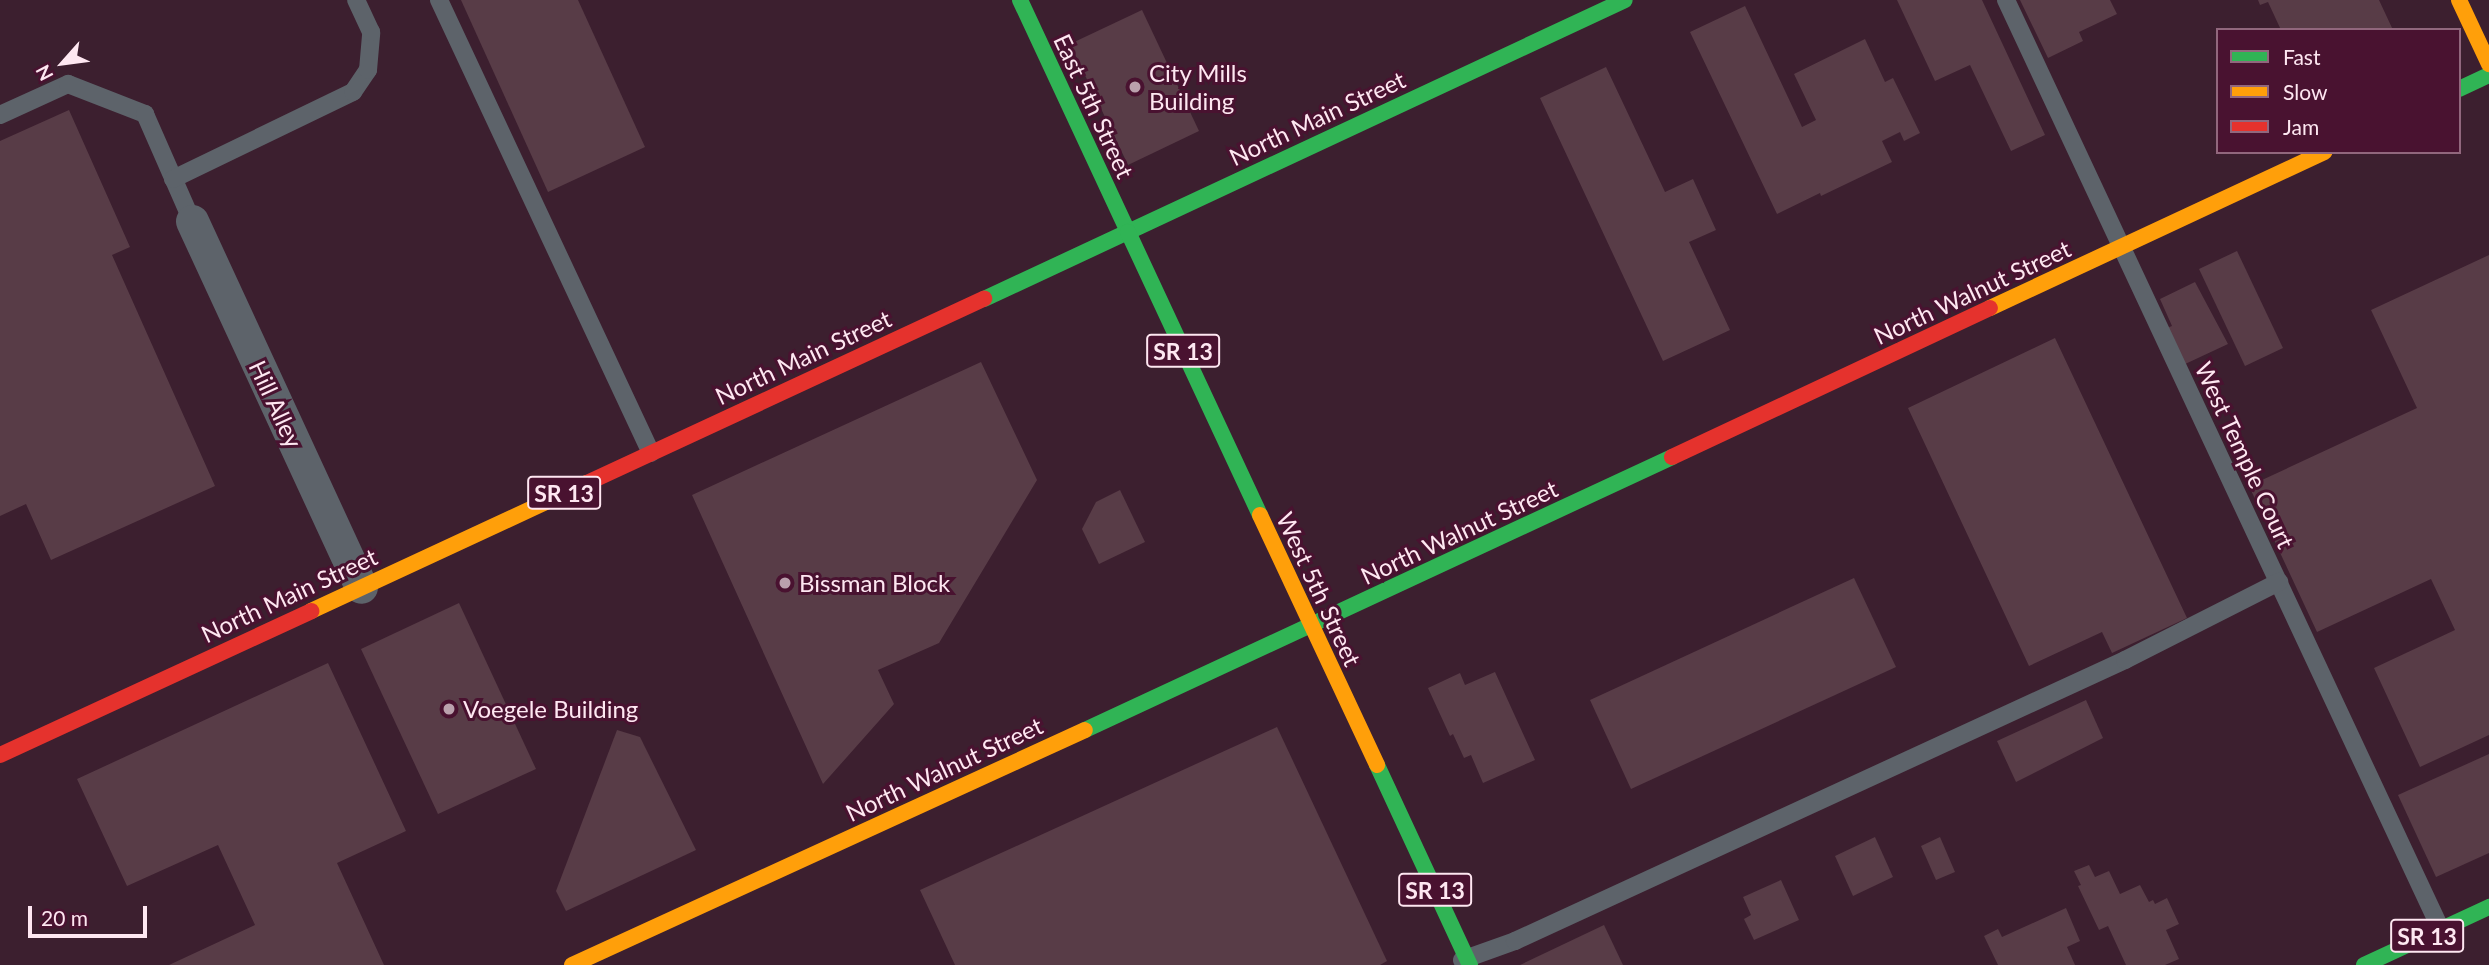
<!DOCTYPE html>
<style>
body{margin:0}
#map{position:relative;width:2489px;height:965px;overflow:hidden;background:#3c1f2f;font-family:Lato,sans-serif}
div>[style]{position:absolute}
.building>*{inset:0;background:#583c47}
.lane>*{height:18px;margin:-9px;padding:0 9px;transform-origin:9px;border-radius:9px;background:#5d636a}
.street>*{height:33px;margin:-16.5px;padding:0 16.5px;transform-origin:16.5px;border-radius:16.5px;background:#5d636a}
.fast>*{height:16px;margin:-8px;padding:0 8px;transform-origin:8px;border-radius:8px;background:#30b455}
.slow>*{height:16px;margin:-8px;padding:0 8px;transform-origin:8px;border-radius:8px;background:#ff9f0a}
.jam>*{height:16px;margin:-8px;padding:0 8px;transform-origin:8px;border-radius:8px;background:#e5322d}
.dots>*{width:19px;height:19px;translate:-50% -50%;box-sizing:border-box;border:4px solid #491230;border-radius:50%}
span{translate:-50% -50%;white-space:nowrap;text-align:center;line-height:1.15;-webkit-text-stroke:6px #491230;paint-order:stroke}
.shield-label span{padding:2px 5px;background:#491230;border:2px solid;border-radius:5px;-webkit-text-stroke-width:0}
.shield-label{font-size:23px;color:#fee7f1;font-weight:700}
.poi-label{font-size:24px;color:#fee7f1}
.left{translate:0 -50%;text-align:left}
.street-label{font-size:24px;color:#fee7f1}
.legend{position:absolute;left:2216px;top:28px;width:245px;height:126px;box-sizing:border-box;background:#491230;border:2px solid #91677d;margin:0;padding:9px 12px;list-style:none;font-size:21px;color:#fee7f1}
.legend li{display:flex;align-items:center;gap:14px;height:35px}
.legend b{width:35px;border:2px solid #91677d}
.north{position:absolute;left:28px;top:28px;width:70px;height:70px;-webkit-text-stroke:5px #491230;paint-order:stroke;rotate:242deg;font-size:19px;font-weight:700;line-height:28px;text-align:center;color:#fee7f1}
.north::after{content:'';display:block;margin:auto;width:24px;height:32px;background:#fee7f1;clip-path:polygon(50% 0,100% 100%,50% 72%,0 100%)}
.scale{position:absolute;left:28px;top:906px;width:119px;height:32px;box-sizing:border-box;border:4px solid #fee7f1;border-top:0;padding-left:9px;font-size:21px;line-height:24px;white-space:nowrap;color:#fee7f1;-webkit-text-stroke:5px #491230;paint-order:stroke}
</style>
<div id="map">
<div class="building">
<div style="clip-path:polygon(461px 0,578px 0,645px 147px,548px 192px)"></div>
<div style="clip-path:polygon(1897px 0,1982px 0,2045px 135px,2011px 151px,1970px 65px,1935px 81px)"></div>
<div style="clip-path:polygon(2020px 0,2110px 0,2117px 14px,2079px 32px,2083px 41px,2048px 58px)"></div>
<div style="clip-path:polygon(2258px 0,2379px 0,2393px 30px,2281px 30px,2268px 2px,2260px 5px)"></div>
<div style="clip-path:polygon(1745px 6px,1802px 127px,1816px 120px,1794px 74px,1865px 39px,1885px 82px,1893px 78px,1920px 133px,1904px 141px,1900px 132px,1882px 141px,1892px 162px,1821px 196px,1820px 193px,1777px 214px,1690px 32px)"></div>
<div style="clip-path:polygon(1142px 10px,1199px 131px,1128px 165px,1070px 44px)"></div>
<div style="clip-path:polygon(1606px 67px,1665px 192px,1693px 179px,1716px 230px,1689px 242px,1730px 330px,1663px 361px,1540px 98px)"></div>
<div style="clip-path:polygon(69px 110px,130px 247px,112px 255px,215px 486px,51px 560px,26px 504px,0 516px,0 141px)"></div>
<div style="clip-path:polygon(2237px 251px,2283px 348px,2245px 366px,2199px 269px)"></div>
<div style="clip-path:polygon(2489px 255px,2489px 735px,2420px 767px,2374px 668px,2455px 630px,2431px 579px,2317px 632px,2249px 486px,2417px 408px,2371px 310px)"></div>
<div style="clip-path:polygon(2195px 282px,2228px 344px,2183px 365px,2167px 328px,2172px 326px,2160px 299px)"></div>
<div style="clip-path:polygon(2055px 338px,2187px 618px,2112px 653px,2102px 632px,2029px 666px,1908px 408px)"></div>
<div style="clip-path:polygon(981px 362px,1037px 480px,939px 643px,878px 670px,894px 704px,823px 784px,692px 495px)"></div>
<div style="clip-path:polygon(1120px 490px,1145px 542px,1099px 564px,1082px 529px,1096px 502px)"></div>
<div style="clip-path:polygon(1854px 578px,1896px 667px,1631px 789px,1590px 700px)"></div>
<div style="clip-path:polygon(459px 603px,536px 769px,438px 814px,361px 649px)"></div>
<div style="clip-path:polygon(328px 663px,406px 831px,337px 863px,384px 965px,169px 965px,255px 925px,218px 845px,127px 886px,77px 779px)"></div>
<div style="clip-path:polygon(1495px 672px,1535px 760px,1483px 783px,1471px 755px,1464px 758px,1453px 734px,1450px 736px,1428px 688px,1460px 673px,1465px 685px)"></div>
<div style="clip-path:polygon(2086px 700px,2103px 738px,2016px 782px,1997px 741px)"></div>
<div style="clip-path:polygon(1277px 727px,1387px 961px,1380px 965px,955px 965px,920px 890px)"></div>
<div style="clip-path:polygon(617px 730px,640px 737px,696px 850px,566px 911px,556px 891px)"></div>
<div style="clip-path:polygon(2489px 754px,2489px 853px,2436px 877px,2398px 795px)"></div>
<div style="clip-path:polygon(1875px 837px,1893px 877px,1853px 896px,1835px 856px)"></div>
<div style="clip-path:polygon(1940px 837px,1955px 872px,1936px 880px,1921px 846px)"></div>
<div style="clip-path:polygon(2089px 865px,2095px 877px,2109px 871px,2120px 894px,2140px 885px,2149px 902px,2153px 900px,2155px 904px,2167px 898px,2179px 924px,2166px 930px,2179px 959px,2165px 965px,2126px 965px,2108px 926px,2099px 930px,2078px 886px,2081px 885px,2074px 871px)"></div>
<div style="clip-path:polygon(1781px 880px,1799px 920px,1754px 940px,1744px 919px,1751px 915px,1743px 897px)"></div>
<div style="clip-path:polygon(2066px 908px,2080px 941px,2067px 947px,2075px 965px,1998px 965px,1984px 936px,1998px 929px,2002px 937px)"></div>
<div style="clip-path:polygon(1604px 925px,1623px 965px,1520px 965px)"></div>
</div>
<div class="lane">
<div style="left:439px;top:0;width:500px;rotate:64.92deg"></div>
<div style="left:2006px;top:0;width:1027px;rotate:64.93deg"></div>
<div style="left:0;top:115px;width:75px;rotate:-24.5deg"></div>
<div style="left:68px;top:84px;width:83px;rotate:21.3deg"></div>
<div style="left:145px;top:114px;width:117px;rotate:66.3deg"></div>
<div style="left:173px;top:179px;width:200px;rotate:-25.8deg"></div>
<div style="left:353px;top:92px;width:27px;rotate:-56deg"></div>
<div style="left:368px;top:70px;width:38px;rotate:-85deg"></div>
<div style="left:371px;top:32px;width:35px;rotate:-115deg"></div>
<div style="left:1462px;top:960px;width:56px;rotate:-19.7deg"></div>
<div style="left:1515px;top:941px;width:672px;rotate:-24.73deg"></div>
<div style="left:2125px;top:660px;width:173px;rotate:-26.9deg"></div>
</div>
<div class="street">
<div style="left:192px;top:221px;width:403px;rotate:65.2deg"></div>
</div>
<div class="fast">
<div style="left:1020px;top:0;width:256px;rotate:65deg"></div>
<div style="left:2459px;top:89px;width:33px;rotate:-25deg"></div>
<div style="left:1128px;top:232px;width:548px;rotate:-25.02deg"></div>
<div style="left:984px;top:299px;width:159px;rotate:-25deg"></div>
<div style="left:1128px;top:232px;width:312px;rotate:65deg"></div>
<div style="left:1085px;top:730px;width:647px;rotate:-24.94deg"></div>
<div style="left:1377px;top:765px;width:221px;rotate:65.1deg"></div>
<div style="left:2364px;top:965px;width:138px;rotate:-24.9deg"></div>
</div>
<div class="slow">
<div style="left:2459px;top:0;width:71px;rotate:64.9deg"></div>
<div style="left:1990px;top:308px;width:369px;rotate:-25deg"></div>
<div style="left:1260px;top:515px;width:276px;rotate:64.9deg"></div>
<div style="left:311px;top:611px;width:304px;rotate:-24.9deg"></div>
<div style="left:572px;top:965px;width:564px;rotate:-24.61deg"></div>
</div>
<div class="jam">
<div style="left:1672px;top:457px;width:351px;rotate:-25.1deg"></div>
<div style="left:587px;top:483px;width:438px;rotate:-24.9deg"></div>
<div style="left:0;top:755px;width:343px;rotate:-24.8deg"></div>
</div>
<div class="dots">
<div style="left:1135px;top:87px;background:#baa1ad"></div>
<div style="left:785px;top:583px;background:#baa1ad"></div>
<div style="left:449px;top:709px;background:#baa1ad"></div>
</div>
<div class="shield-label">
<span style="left:1183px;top:351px">SR 13</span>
<span style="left:564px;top:493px">SR 13</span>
<span style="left:1435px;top:890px">SR 13</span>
<span style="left:2427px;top:936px">SR 13</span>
</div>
<div class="poi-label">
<span class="left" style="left:1149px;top:87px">City Mills<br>Building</span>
<span class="left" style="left:799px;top:583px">Bissman Block</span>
<span class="left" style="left:463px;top:709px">Voegele Building</span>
</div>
<div class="street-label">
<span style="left:1094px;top:106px;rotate:65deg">East 5th Street</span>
<span style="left:1317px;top:118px;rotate:-25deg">North Main Street</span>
<span style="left:1972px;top:292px;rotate:-25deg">North Walnut Street</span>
<span style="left:803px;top:357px;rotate:-25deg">North Main Street</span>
<span style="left:276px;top:404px;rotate:65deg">Hill Alley</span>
<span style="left:2245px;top:455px;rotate:65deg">West Temple Court</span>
<span style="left:1459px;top:532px;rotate:-25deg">North Walnut Street</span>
<span style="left:1319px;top:589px;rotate:65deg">West 5th Street</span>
<span style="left:289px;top:595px;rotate:-25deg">North Main Street</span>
<span style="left:944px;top:769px;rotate:-25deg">North Walnut Street</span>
</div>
<ul class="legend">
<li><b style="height:9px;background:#30b455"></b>Fast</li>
<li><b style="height:9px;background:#ff9f0a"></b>Slow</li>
<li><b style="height:9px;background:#e5322d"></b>Jam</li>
</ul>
<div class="north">N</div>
<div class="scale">20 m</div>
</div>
